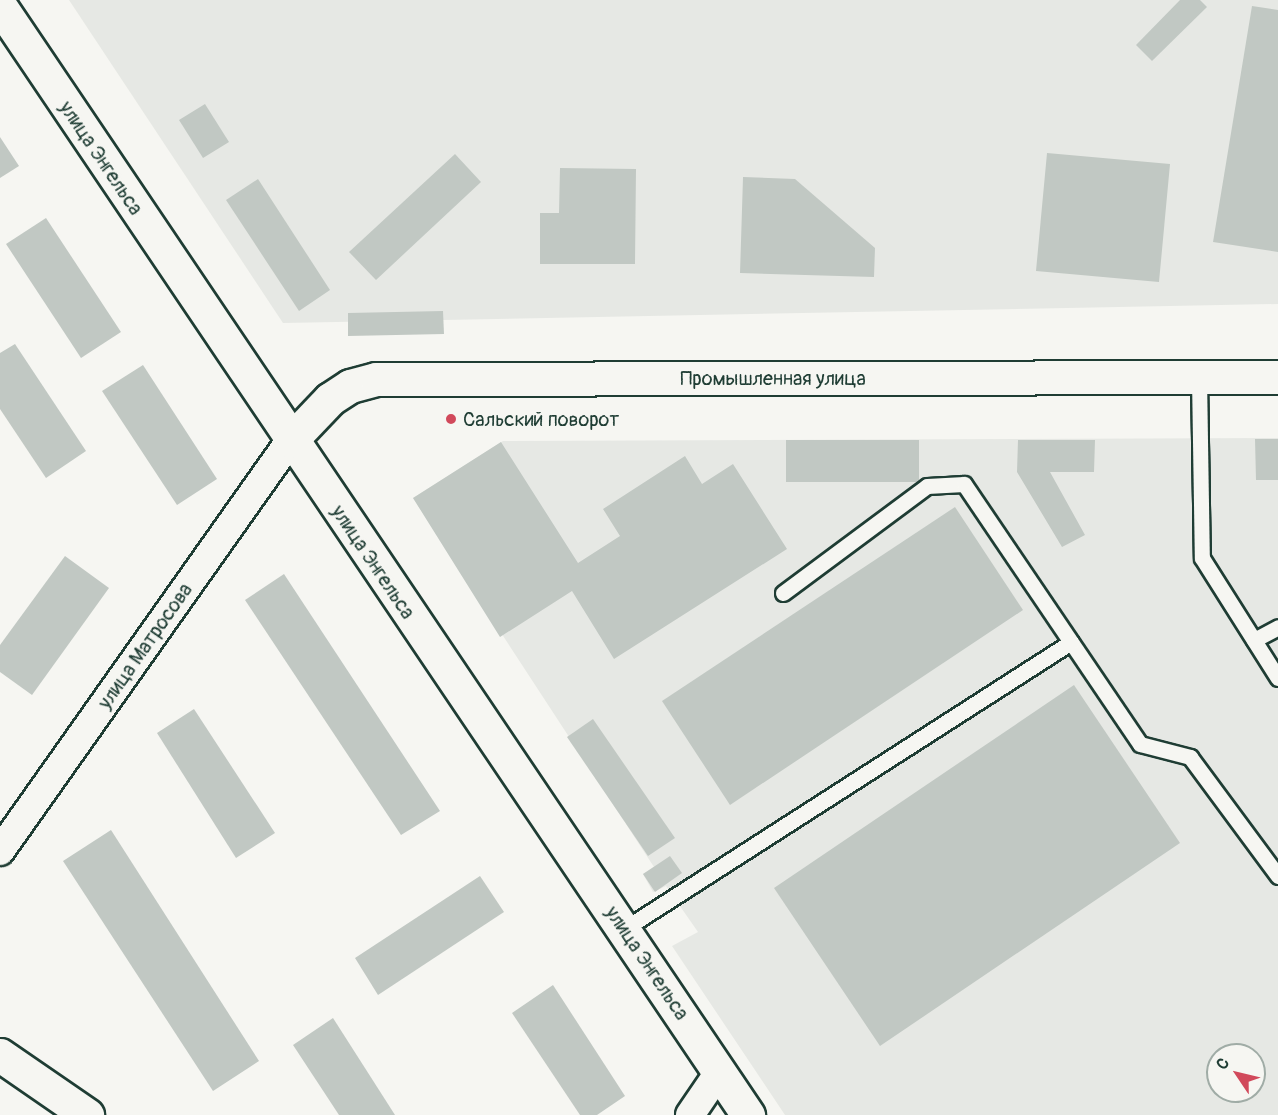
<!DOCTYPE html>
<meta charset="utf-8">
<style>
body{margin:0}
#map{position:relative;width:1278px;height:1115px;overflow:hidden;background:#f6f6f2;font-family:Pangolin,sans-serif}
div>[style]{position:absolute}
.built>*{inset:0;background:#e6e8e4}
.building>*{inset:0;background:#c1c8c3}
.roads{filter:drop-shadow(2px 0 #1f3d34) drop-shadow(-2px 0 #1f3d34) drop-shadow(0 2px #1f3d34) drop-shadow(0 -2px #1f3d34)}
.lane>*{height:15px;margin:-7.5px;padding:0 7.5px;transform-origin:7.5px;border-radius:7.5px;background:#f6f6f2}
.street>*{height:28px;margin:-14px;padding:0 14px;transform-origin:14px;border-radius:14px;background:#f6f6f2}
.secondary>*{height:33px;margin:-16.5px;padding:0 16.5px;transform-origin:16.5px;border-radius:16.5px;background:#f6f6f2}
.dots>*{width:16px;height:16px;translate:-50% -50%;box-sizing:border-box;border:3px solid #f6f6f2;border-radius:50%}
span{translate:-50% -50%;white-space:nowrap;text-align:center;line-height:1.15;-webkit-text-stroke:4.5px #f6f6f2;paint-order:stroke}
.street-label{font-size:20px;color:#1f3d34}
.poi-label{font-size:20px;color:#1f3d34}
.left{translate:0 -50%;text-align:left}
.north{position:absolute;left:1206px;top:1043px;width:60px;height:60px;box-sizing:border-box;background:#f6f6f2;border:2px solid #a0aca6;border-radius:50%;rotate:305deg;font-size:16px;font-weight:700;line-height:24px;text-align:center;color:#1f3d34}
.north::after{content:'';display:block;margin:auto;width:21px;height:27px;background:#d1495b;clip-path:polygon(50% 0,100% 100%,50% 72%,0 100%)}
</style>
<div id="map">
<div class="built">
<div style="clip-path:polygon(69px 0,1278px 0,1278px 304px,283px 323px)"></div>
<div style="clip-path:polygon(evenodd,1278px 438px,1278px 1115px,785px 1115px,672px 946px,698px 932px,666px 886px,653px 892px,643px 874px,654px 867px,413px 498px,503px 441px,1278px 438px,1218px 1055px,1254px 1055px,1254px 1091px,1218px 1091px,1218px 1055px)"></div>
</div>
<div class="building">
<div style="clip-path:polygon(1180px 0,1200px 0,1207px 7px,1152px 61px,1136px 45px)"></div>
<div style="clip-path:polygon(1252px 6px,1278px 10px,1278px 252px,1213px 242px)"></div>
<div style="clip-path:polygon(205px 104px,229px 142px,203px 158px,179px 120px)"></div>
<div style="clip-path:polygon(0 137px,19px 166px,0 178px)"></div>
<div style="clip-path:polygon(1047px 153px,1170px 164px,1159px 282px,1036px 271px)"></div>
<div style="clip-path:polygon(455px 154px,481px 182px,376px 280px,349px 252px)"></div>
<div style="clip-path:polygon(560px 168px,636px 169px,635px 264px,540px 264px,540px 213px,559px 213px)"></div>
<div style="clip-path:polygon(743px 177px,795px 179px,875px 248px,874px 277px,740px 273px)"></div>
<div style="clip-path:polygon(258px 179px,330px 290px,299px 311px,226px 200px)"></div>
<div style="clip-path:polygon(46px 218px,121px 332px,81px 358px,6px 244px)"></div>
<div style="clip-path:polygon(443px 311px,444px 334px,348px 336px,348px 313px)"></div>
<div style="clip-path:polygon(15px 344px,86px 451px,46px 478px,0 409px,0 353px)"></div>
<div style="clip-path:polygon(143px 365px,217px 479px,177px 505px,102px 391px)"></div>
<div style="clip-path:polygon(1255px 439px,1278px 439px,1278px 480px,1256px 480px)"></div>
<div style="clip-path:polygon(786px 440px,919px 440px,919px 482px,786px 482px)"></div>
<div style="clip-path:polygon(1018px 440px,1095px 440px,1094px 472px,1050px 472px,1085px 535px,1062px 547px,1017px 472px)"></div>
<div style="clip-path:polygon(501px 442px,578px 563px,620px 536px,603px 509px,685px 456px,702px 484px,733px 464px,787px 549px,614px 659px,572px 591px,500px 637px,413px 498px)"></div>
<div style="clip-path:polygon(955px 507px,1023px 610px,730px 805px,662px 701px)"></div>
<div style="clip-path:polygon(65px 556px,109px 588px,32px 695px,0 672px,0 645px)"></div>
<div style="clip-path:polygon(284px 574px,440px 811px,401px 835px,245px 600px)"></div>
<div style="clip-path:polygon(1074px 685px,1180px 843px,880px 1046px,774px 888px)"></div>
<div style="clip-path:polygon(194px 709px,275px 833px,236px 858px,157px 733px)"></div>
<div style="clip-path:polygon(593px 719px,675px 838px,648px 856px,567px 737px)"></div>
<div style="clip-path:polygon(111px 830px,259px 1061px,213px 1091px,63px 861px)"></div>
<div style="clip-path:polygon(670px 856px,682px 873px,655px 892px,643px 874px)"></div>
<div style="clip-path:polygon(480px 876px,504px 912px,378px 995px,355px 958px)"></div>
<div style="clip-path:polygon(553px 985px,625px 1096px,597px 1115px,580px 1115px,512px 1013px)"></div>
<div style="clip-path:polygon(333px 1018px,395px 1115px,339px 1115px,293px 1045px)"></div>
</div>
<div class="roads">
<div class="lane">
<div style="left:1199px;top:377px;width:181px;rotate:89.1deg"></div>
<div style="left:1202px;top:558px;width:142px;rotate:57.7deg"></div>
<div style="left:783px;top:593px;width:179px;rotate:-36.6deg"></div>
<div style="left:927px;top:486px;width:37px;rotate:-3deg"></div>
<div style="left:964px;top:484px;width:314px;rotate:55.9deg"></div>
<div style="left:1140px;top:744px;width:52px;rotate:14.6deg"></div>
<div style="left:1190px;top:757px;width:148px;rotate:53.5deg"></div>
<div style="left:1254px;top:640px;width:27px;rotate:-28deg"></div>
<div style="left:624px;top:929px;width:531px;rotate:-32.7deg"></div>
</div>
<div class="street">
<div style="left:0;top:851px;width:502px;rotate:-54.73deg"></div>
<div style="left:690px;top:1115px;width:53px;rotate:-55.7deg"></div>
</div>
<div class="secondary">
<div style="left:0;top:6px;width:1338px;rotate:56deg"></div>
<div style="left:290px;top:441px;width:58px;rotate:-46.4deg"></div>
<div style="left:330px;top:399px;width:24px;rotate:-33deg"></div>
<div style="left:350px;top:386px;width:27px;rotate:-15deg"></div>
<div style="left:376px;top:379px;width:902px;rotate:-0.13deg"></div>
<div style="left:0;top:1055px;width:106px;rotate:34.6deg"></div>
</div>
</div>
<div class="dots">
<div style="left:451px;top:419px;background:#d1495b"></div>
</div>
<div class="street-label">
<span style="left:101px;top:158px;rotate:56deg">улица Энгельса</span>
<span style="left:773px;top:378px">Промышленная улица</span>
<span style="left:373px;top:562px;rotate:56deg">улица Энгельса</span>
<span style="left:145px;top:646px;rotate:-55deg">улица Матросова</span>
<span style="left:647px;top:963px;rotate:56deg">улица Энгельса</span>
</div>
<div class="poi-label">
<span class="left" style="left:463px;top:419px">Сальский поворот</span>
</div>
<div class="north">С</div>
</div>
